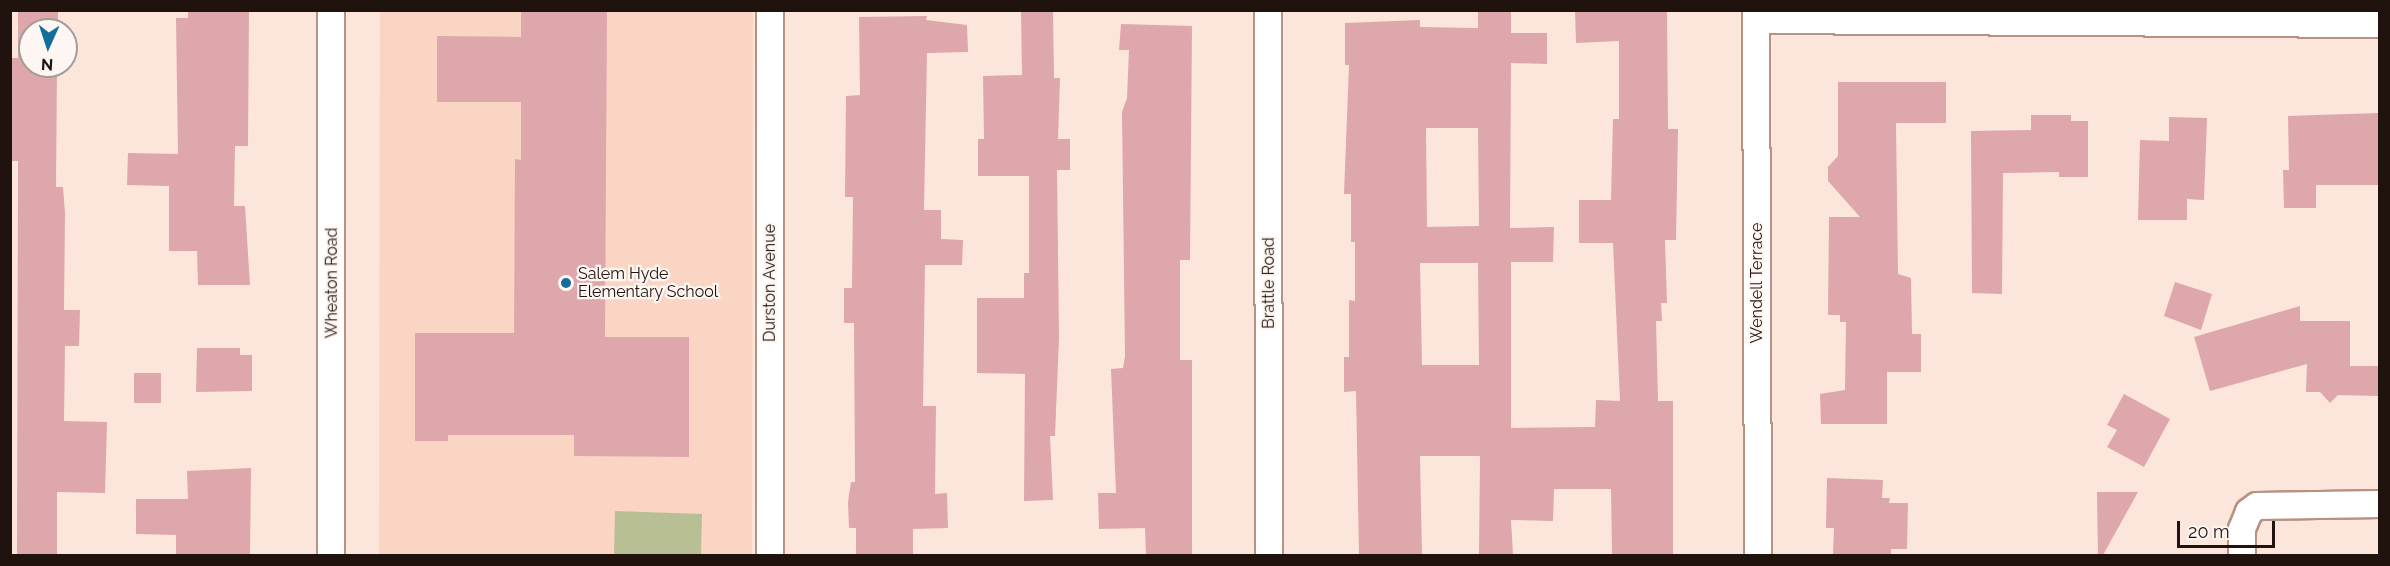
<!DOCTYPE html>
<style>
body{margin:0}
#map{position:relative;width:2390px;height:566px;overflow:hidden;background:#fce5da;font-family:Raleway,sans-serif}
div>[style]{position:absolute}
.built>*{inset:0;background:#fad5c3}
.green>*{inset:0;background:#b9bf95}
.building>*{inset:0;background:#dea7ab}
.roads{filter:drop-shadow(2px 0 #b59281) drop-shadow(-2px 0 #b59281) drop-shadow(0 2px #b59281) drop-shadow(0 -2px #b59281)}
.street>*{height:26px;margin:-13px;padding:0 13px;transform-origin:13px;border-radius:13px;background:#fff}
.dots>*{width:16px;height:16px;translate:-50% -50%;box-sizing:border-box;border:3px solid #fdf6f2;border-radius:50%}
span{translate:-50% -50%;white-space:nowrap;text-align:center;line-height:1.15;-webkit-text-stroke:4.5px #fdf6f2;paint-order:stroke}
.poi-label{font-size:16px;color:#20130d}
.left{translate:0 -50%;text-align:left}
.street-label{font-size:16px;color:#20130d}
.frame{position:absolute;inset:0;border:12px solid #20130d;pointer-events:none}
.north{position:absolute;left:18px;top:18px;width:60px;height:60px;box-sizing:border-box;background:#fdf6f2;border:2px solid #a59b96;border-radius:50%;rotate:183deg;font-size:16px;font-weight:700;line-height:24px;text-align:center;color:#20130d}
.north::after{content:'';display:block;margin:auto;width:21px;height:27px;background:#146e9d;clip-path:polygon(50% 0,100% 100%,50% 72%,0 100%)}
.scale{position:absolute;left:2177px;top:521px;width:98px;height:27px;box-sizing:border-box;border:3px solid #20130d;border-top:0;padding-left:8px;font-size:18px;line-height:21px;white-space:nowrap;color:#20130d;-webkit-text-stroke:4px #fdf6f2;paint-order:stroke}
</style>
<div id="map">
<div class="built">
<div style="clip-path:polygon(380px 11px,753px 11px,752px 555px,379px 556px)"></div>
</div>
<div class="green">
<div style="clip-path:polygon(615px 511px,702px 514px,701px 555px,614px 555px)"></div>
</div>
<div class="building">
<div style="clip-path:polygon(18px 10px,58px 10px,58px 30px,30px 30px,30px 66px,57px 66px,56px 187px,63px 187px,65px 213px,64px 310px,80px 310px,79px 346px,65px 346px,64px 421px,107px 422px,105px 493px,57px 492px,57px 555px,17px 555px,18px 161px,10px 161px,10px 58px,18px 58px)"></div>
<div style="clip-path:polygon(188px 10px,249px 10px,248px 146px,235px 146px,234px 206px,245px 206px,250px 285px,198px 285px,197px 251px,169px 251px,169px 186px,127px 185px,128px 153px,178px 154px,176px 18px,188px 18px)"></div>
<div style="clip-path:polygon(521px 10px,607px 10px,605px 337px,689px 337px,689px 457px,574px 456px,574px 435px,448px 435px,448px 441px,415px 441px,415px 333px,514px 333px,515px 159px,521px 160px,521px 102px,437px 102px,437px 36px,521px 37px)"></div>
<div style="clip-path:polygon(1021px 10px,1053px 10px,1054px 78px,1060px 78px,1058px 139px,1070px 139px,1070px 170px,1057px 170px,1059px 338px,1055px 436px,1050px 436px,1053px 500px,1024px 501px,1025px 374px,977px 373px,977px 298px,1024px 298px,1024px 273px,1029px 273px,1029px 176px,978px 176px,978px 139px,984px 139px,983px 76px,1022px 75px)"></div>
<div style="clip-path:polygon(evenodd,1478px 10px,1511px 10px,1511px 33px,1547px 33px,1547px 64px,1511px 63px,1510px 228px,1554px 227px,1553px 262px,1511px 262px,1511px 428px,1595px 427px,1596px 400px,1620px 401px,1613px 243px,1579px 243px,1579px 200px,1611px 200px,1613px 119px,1619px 119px,1619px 41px,1576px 43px,1575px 10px,1667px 10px,1668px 129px,1678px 129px,1676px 240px,1665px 240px,1667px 303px,1661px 303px,1662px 321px,1656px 321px,1658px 401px,1673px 401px,1673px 555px,1612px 555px,1611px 489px,1554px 489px,1553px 521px,1511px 520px,1513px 555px,1479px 555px,1480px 456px,1420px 456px,1422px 555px,1359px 555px,1356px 391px,1344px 392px,1344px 357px,1349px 357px,1349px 300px,1355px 301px,1355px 242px,1351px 242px,1351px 194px,1344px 194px,1349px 65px,1345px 65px,1345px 23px,1420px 20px,1420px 27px,1478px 28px,1478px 10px,1426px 128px,1478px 128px,1479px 226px,1427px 227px,1426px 128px,1478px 10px,1420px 263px,1478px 263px,1479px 365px,1422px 365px,1420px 263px)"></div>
<div style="clip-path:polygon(927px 16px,926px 20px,967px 25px,968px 52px,927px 53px,924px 210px,941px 210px,941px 239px,963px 240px,962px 265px,925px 265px,923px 406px,936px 406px,935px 494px,947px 493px,948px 528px,913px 529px,913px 555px,856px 555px,856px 528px,849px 528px,848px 502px,851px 482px,855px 482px,854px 323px,844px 323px,844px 288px,852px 288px,853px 197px,845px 197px,846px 96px,860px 95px,859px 17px)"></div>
<div style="clip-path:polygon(1121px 24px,1192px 26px,1190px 260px,1180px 260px,1180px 360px,1192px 360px,1192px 555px,1146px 555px,1145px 528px,1099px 529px,1098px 493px,1116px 493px,1111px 369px,1123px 368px,1125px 356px,1122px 112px,1127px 98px,1129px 50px,1119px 50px)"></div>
<div style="clip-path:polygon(1838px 82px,1946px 82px,1946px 123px,1896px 123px,1898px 274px,1911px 278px,1912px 334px,1921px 334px,1921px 372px,1887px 372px,1887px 424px,1821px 424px,1820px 394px,1845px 390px,1846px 322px,1840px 322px,1840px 315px,1828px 315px,1829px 217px,1860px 217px,1828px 181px,1828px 167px,1838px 156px)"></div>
<div style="clip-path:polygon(2379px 113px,2379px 185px,2316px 185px,2316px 208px,2284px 208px,2283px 170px,2289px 170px,2288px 116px)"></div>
<div style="clip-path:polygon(2031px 115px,2071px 115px,2071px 121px,2088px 121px,2088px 177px,2059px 177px,2059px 172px,2003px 173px,2002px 294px,1972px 293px,1971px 131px,2031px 130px)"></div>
<div style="clip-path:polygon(2169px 117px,2207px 118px,2204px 200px,2187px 199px,2187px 220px,2138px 220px,2140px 140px,2169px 141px)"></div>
<div style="clip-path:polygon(2175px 282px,2212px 294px,2201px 330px,2164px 316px)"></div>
<div style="clip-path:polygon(2300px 306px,2300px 321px,2350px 321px,2350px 366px,2379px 366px,2379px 396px,2338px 395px,2330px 403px,2320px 392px,2306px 392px,2307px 364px,2210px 391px,2194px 337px)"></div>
<div style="clip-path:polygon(197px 348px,240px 348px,240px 355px,252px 355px,252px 391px,196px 392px)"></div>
<div style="clip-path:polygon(134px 373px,161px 373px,161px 403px,134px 403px)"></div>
<div style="clip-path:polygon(2124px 394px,2170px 419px,2144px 467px,2107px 447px,2117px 430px,2107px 425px)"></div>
<div style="clip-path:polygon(251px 468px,250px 555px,176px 555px,176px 535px,136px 534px,136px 499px,188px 499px,187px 471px)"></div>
<div style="clip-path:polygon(1827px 478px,1883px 480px,1882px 498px,1890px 498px,1889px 503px,1908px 503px,1907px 549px,1891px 549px,1891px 555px,1833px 555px,1834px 528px,1826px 528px)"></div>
<div style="clip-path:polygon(2097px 492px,2138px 492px,2103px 555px,2098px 555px)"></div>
</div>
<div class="roads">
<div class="street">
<div style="left:331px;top:10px;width:546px;rotate:90deg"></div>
<div style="left:770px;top:10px;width:546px;rotate:90deg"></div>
<div style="left:1268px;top:10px;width:546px;rotate:89.9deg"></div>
<div style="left:1756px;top:10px;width:546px;rotate:89.79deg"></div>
<div style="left:1756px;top:20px;width:624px;rotate:0.37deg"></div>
<div style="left:2242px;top:556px;width:27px;rotate:-90deg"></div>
<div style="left:2242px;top:529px;width:18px;rotate:-68deg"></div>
<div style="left:2249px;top:512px;width:10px;rotate:-37deg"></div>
<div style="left:2257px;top:506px;width:123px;rotate:-0.9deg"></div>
</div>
</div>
<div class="dots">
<div style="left:566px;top:283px;background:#146e9d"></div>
</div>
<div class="poi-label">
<span class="left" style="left:578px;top:283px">Salem Hyde<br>Elementary School</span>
</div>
<div class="street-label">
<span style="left:332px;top:283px;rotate:-90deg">Wheaton Road</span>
<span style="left:770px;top:283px;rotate:-90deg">Durston Avenue</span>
<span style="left:1269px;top:283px;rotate:-90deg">Brattle Road</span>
<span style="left:1757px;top:283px;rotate:-90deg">Wendell Terrace</span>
</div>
<div class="frame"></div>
<div class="north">N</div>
<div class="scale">20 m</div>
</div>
